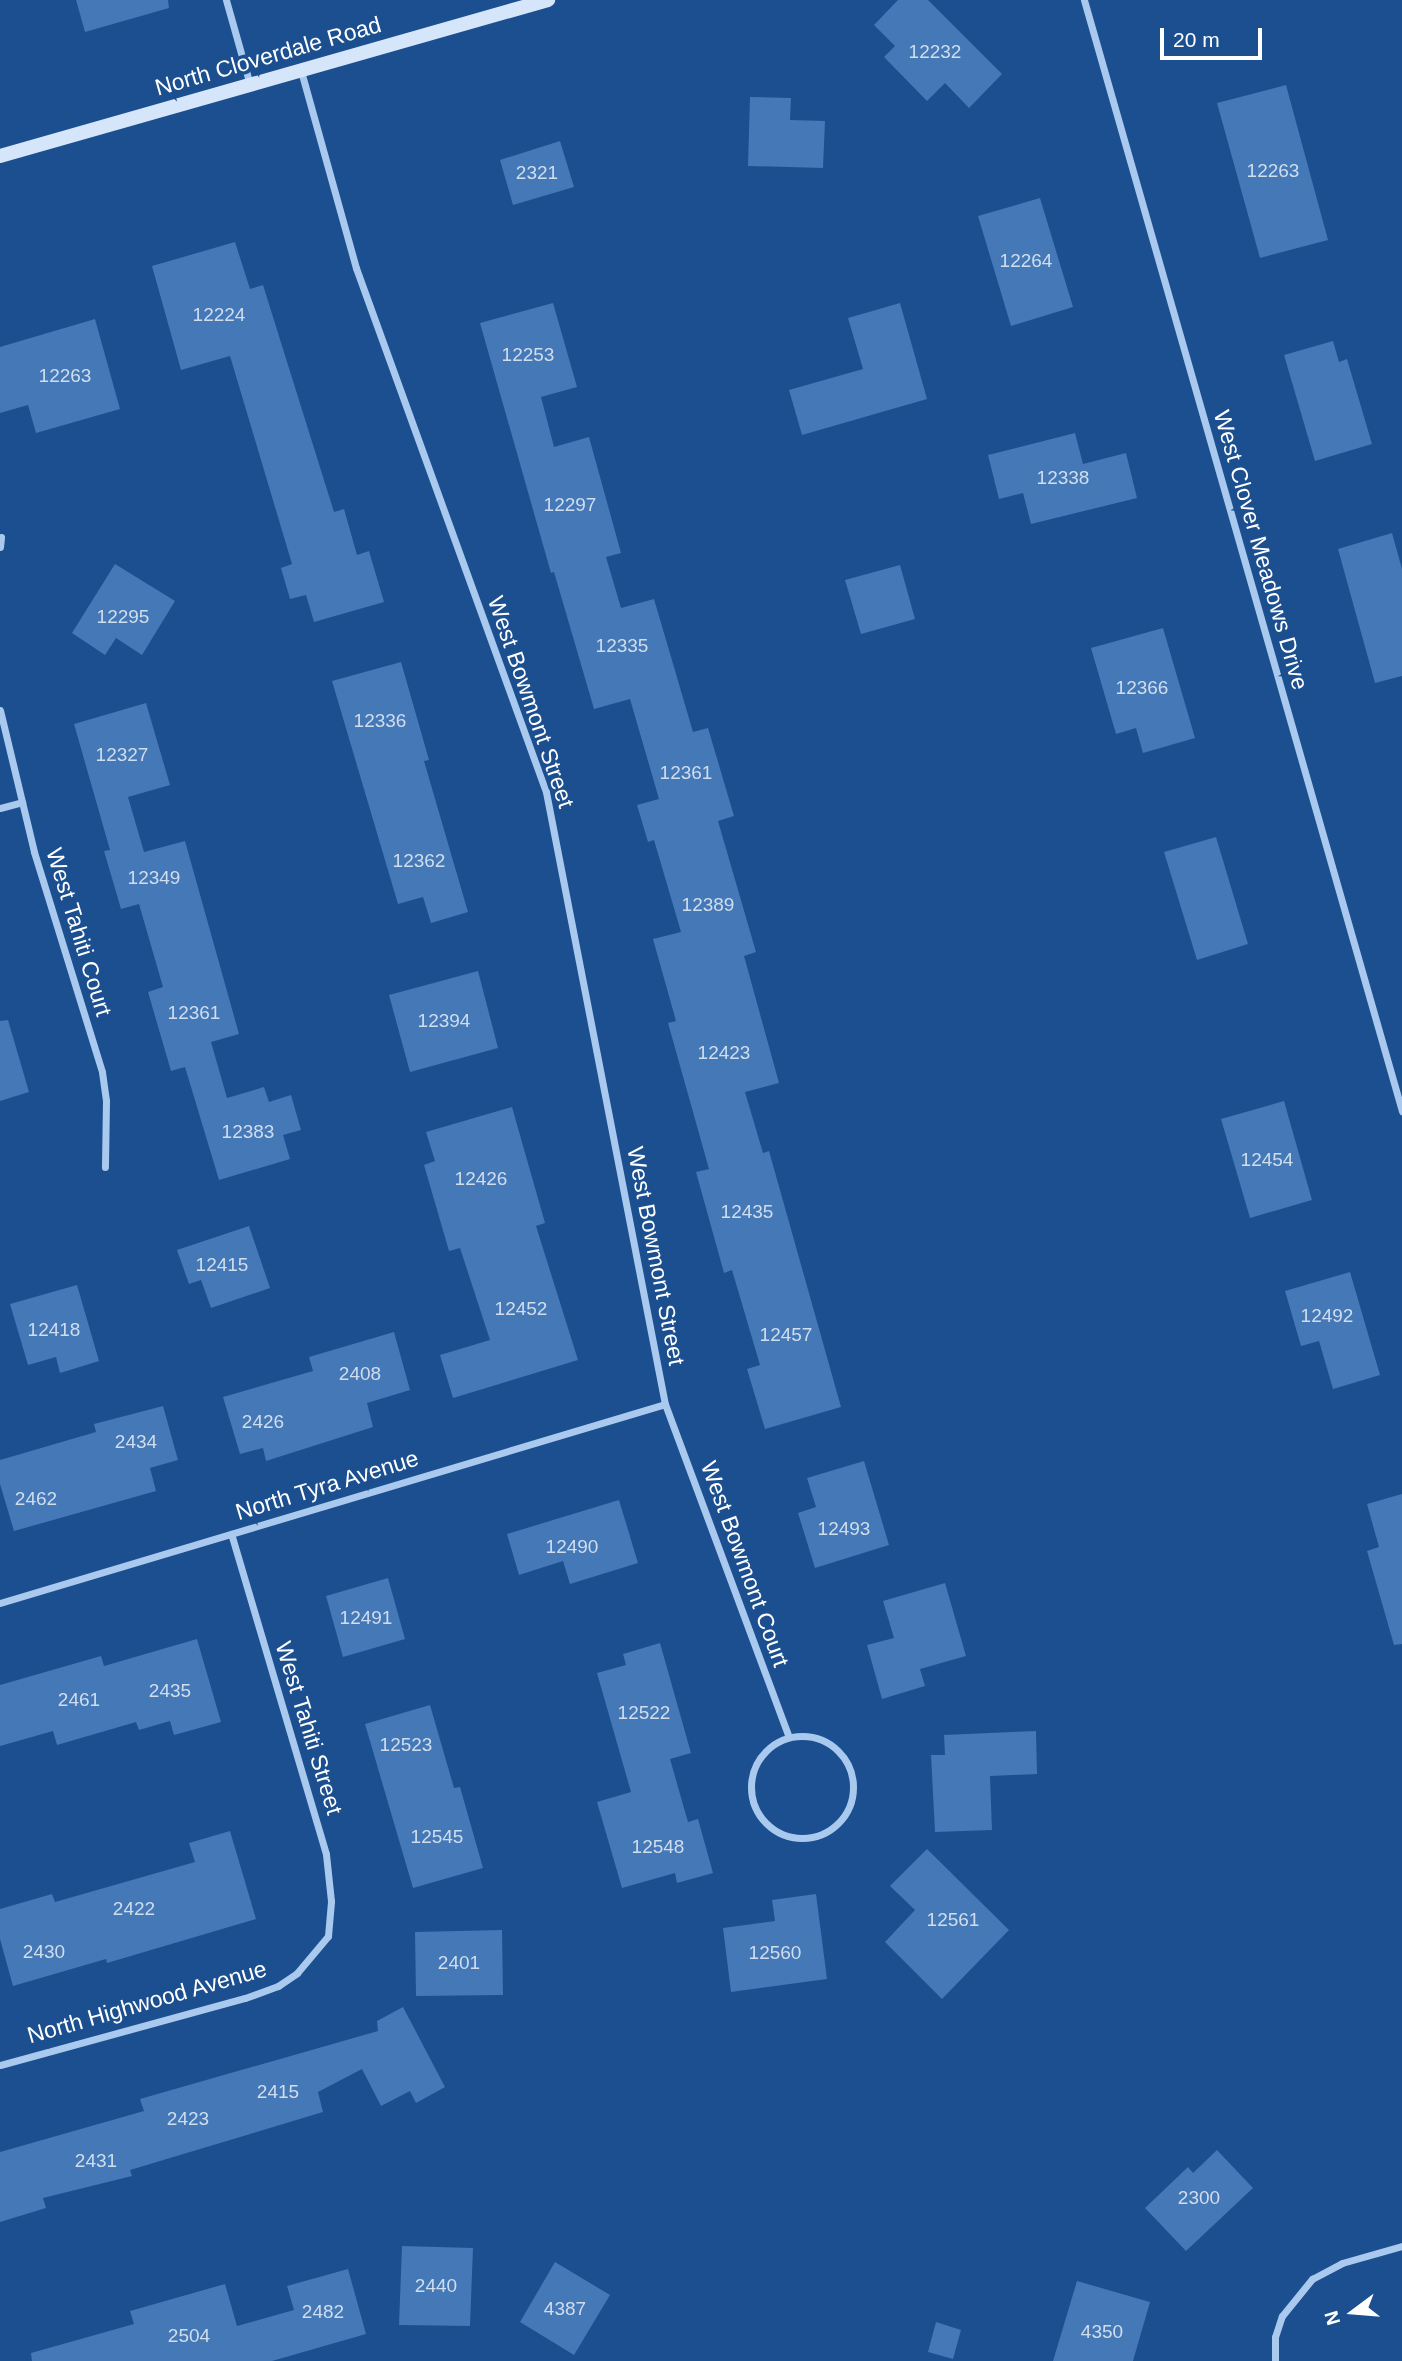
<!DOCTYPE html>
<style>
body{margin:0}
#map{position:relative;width:1402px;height:2361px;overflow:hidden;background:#1b4f8f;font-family:Helvetica,sans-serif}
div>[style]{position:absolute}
.building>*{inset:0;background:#4478b7}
.street>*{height:7px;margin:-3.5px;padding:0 3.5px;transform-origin:3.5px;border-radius:3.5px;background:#a9c9ee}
.street>.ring{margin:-3.5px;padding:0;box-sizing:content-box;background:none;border:7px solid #a9c9ee;border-radius:50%}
.secondary>*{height:14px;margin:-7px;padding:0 7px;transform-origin:7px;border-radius:7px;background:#d6e6fa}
span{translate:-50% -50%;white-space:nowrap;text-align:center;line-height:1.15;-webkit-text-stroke:7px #1b4f8f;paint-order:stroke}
.number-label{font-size:19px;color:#d0dded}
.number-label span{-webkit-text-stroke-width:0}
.street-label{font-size:23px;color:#fff}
.north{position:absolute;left:1318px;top:2277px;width:70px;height:70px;-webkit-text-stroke:5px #1b4f8f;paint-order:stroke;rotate:254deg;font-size:19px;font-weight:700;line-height:28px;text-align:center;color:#fff}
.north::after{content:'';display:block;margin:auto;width:24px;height:32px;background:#fff;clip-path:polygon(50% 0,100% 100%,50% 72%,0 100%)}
.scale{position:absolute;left:1160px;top:28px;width:102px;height:32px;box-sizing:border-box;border:4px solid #fff;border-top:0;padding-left:9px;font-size:21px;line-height:24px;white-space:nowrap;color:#fff;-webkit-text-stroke:5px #1b4f8f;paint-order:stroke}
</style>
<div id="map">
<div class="building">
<div style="clip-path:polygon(76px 0,168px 0,169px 8px,85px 32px)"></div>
<div style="clip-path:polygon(898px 0,928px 0,1002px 74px,969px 108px,945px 83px,927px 101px,884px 57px,895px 46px,874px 25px)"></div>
<div style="clip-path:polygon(1286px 85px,1328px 240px,1260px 258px,1217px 103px)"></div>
<div style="clip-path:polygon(750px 97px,791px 98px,790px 120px,825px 121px,823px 168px,748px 166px)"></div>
<div style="clip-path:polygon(560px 141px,574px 187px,513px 205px,500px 160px)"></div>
<div style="clip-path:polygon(1040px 198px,1073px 307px,1011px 326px,978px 216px)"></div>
<div style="clip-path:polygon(235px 242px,250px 289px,263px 285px,334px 512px,344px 509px,357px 555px,369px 551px,384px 602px,314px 622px,306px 595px,290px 599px,281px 568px,292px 564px,230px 356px,181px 370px,152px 266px)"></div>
<div style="clip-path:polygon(553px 303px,577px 387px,541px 397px,554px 447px,589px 437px,621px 553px,606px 557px,621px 608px,654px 599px,693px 732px,708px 728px,734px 816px,718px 821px,756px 952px,744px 956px,779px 1083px,745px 1092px,763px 1153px,769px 1151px,841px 1407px,765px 1429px,747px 1369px,760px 1365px,732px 1270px,724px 1273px,696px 1172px,709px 1169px,668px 1023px,676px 1021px,653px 939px,681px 932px,654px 840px,648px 842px,637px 805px,659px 799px,630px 699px,594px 709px,554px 572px,551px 573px,480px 323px)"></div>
<div style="clip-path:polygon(900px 303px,927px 399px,802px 435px,789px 390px,863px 369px,848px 318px)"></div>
<div style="clip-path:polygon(95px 319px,120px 409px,36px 433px,28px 405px,0 413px,0 347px)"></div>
<div style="clip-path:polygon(1333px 341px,1339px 362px,1347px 359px,1372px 444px,1315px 461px,1284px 355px)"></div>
<div style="clip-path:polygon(1075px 433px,1083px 464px,1126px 453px,1137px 498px,1031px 524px,1023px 493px,999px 499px,988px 455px)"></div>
<div style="clip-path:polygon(1392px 533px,1402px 569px,1402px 676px,1375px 683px,1338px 549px)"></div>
<div style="clip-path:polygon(115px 564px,175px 601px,142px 655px,116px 638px,105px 655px,72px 633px)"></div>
<div style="clip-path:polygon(900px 565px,915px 619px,861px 634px,845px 580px)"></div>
<div style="clip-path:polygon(1163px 628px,1195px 738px,1143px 753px,1136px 728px,1116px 734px,1091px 648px)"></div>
<div style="clip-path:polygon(401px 662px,429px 760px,424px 761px,468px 912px,431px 923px,423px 897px,398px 904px,332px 681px)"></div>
<div style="clip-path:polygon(146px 703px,170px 785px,128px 797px,144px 852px,185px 841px,239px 1034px,211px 1042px,227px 1098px,264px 1087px,269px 1102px,291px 1095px,301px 1130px,283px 1135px,290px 1159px,219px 1180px,185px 1067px,171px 1071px,148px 992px,163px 987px,139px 904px,121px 909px,104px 851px,110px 850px,74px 724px)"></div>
<div style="clip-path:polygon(1216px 837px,1248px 944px,1197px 960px,1164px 852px)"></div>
<div style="clip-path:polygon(478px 971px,498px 1048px,410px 1072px,389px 995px)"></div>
<div style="clip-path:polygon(8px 1020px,29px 1092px,0 1101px,0 1021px)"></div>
<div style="clip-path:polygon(1284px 1101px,1312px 1200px,1250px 1218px,1221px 1119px)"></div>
<div style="clip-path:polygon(512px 1107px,545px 1223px,536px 1226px,578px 1360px,453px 1398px,440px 1355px,490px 1340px,460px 1248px,449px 1251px,424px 1165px,435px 1161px,426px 1132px)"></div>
<div style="clip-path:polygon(249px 1226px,270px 1288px,211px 1308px,201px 1280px,189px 1284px,177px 1250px)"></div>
<div style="clip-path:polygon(1350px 1272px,1380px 1375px,1333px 1389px,1319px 1341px,1301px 1346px,1285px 1291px)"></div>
<div style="clip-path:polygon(77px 1285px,99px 1361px,60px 1373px,56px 1357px,28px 1365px,10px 1304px)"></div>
<div style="clip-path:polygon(394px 1332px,410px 1390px,367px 1403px,373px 1427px,266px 1461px,263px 1448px,240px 1454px,223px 1397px,313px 1371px,309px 1357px)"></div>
<div style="clip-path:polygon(163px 1406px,178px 1460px,150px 1468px,156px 1491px,14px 1531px,0 1484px,0 1460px,96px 1432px,94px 1424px)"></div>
<div style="clip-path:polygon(864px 1461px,889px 1545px,815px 1568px,798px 1513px,816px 1507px,807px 1478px)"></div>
<div style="clip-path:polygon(1402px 1494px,1402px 1644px,1394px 1645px,1367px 1551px,1379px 1547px,1367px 1504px)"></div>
<div style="clip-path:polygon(619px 1500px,638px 1563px,570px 1584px,563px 1561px,519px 1575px,507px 1534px)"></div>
<div style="clip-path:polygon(388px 1578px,405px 1639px,343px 1657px,326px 1596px)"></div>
<div style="clip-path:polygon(945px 1583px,966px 1656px,920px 1669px,925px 1686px,882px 1699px,867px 1645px,894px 1638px,883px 1601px)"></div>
<div style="clip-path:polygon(197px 1639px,221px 1722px,174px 1735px,170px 1721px,139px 1730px,136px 1722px,57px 1745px,53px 1731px,0 1746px,0 1685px,101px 1656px,104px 1666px)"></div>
<div style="clip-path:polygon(660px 1643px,691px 1753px,670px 1759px,688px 1822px,698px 1819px,713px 1873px,677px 1883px,675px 1873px,622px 1888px,597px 1802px,631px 1792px,597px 1673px,626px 1665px,623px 1654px)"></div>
<div style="clip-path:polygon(430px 1705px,454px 1788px,460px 1787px,483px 1868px,413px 1888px,365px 1724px)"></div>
<div style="clip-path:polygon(1036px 1731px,1037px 1774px,990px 1776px,992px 1830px,935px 1832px,931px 1755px,945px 1755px,944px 1735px)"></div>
<div style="clip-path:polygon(230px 1831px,256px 1919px,107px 1963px,106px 1959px,13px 1986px,0 1939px,0 1909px,52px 1894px,55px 1902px,195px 1862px,189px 1843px)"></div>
<div style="clip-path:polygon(927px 1849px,1009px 1930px,942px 1999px,885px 1942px,915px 1910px,890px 1886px)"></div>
<div style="clip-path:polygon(816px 1894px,827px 1979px,731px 1992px,723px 1928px,775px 1921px,772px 1900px)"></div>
<div style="clip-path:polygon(502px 1930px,503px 1995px,416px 1996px,415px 1932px)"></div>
<div style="clip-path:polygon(403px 2007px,445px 2087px,416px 2103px,410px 2091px,381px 2106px,362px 2069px,318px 2092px,323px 2112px,130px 2170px,132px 2176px,43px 2198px,46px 2208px,0 2222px,0 2152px,144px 2111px,140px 2099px,378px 2031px,377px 2021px)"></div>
<div style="clip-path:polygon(1217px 2150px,1253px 2188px,1186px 2251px,1145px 2208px,1188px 2167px,1193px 2173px)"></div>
<div style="clip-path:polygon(402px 2246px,473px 2248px,470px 2326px,399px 2325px)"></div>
<div style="clip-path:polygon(555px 2262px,610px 2295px,574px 2355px,520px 2322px)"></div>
<div style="clip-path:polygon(348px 2269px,366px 2334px,272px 2361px,32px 2361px,31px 2353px,134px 2324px,130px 2311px,225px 2284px,237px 2326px,294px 2310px,287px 2286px)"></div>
<div style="clip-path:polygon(1077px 2281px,1150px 2302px,1133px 2361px,1053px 2361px)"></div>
<div style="clip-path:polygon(936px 2322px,961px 2330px,953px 2359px,928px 2352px)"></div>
</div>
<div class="street">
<div style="left:226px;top:0;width:88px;rotate:74.2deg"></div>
<div style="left:1084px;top:0;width:1156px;rotate:74.03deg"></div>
<div style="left:301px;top:71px;width:205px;rotate:74.4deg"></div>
<div style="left:356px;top:268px;width:557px;rotate:70.07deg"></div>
<div style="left:546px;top:792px;width:623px;rotate:79deg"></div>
<div style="left:665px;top:1404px;width:355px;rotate:69.6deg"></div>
<div style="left:0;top:547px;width:10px;rotate:-84deg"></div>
<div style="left:0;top:710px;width:146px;rotate:76.5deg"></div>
<div style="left:34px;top:852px;width:230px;rotate:72.8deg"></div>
<div style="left:102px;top:1072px;width:29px;rotate:82deg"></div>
<div style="left:106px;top:1101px;width:66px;rotate:90.9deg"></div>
<div style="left:0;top:808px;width:23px;rotate:-15deg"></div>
<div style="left:0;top:1603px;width:694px;rotate:-16.66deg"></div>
<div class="ring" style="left:751px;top:1736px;width:95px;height:95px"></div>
<div style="left:0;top:2065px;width:254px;rotate:-15.3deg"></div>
<div style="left:245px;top:1998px;width:35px;rotate:-20deg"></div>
<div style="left:278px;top:1986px;width:23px;rotate:-34deg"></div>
<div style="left:297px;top:1973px;width:48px;rotate:-50deg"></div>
<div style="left:328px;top:1936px;width:35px;rotate:-85deg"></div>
<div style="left:331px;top:1901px;width:47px;rotate:-96.1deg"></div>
<div style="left:326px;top:1854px;width:334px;rotate:-106.5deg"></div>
<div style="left:1275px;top:2361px;width:24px;rotate:-90deg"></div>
<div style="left:1275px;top:2337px;width:22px;rotate:-72deg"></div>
<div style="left:1282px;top:2316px;width:48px;rotate:-51deg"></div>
<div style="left:1312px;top:2279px;width:34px;rotate:-28deg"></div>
<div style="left:1342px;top:2263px;width:62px;rotate:-15.8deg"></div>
</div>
<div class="secondary">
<div style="left:0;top:156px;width:570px;rotate:-15.89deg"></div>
</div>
<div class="number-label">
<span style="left:935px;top:52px">12232</span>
<span style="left:1273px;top:171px">12263</span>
<span style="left:537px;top:173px">2321</span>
<span style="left:1026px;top:261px">12264</span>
<span style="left:219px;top:315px">12224</span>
<span style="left:528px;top:355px">12253</span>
<span style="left:65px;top:376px">12263</span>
<span style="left:1063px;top:478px">12338</span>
<span style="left:570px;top:505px">12297</span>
<span style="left:123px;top:617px">12295</span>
<span style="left:622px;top:646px">12335</span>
<span style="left:1142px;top:688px">12366</span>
<span style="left:380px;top:721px">12336</span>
<span style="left:122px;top:755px">12327</span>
<span style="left:686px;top:773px">12361</span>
<span style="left:419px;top:861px">12362</span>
<span style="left:154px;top:878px">12349</span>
<span style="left:708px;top:905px">12389</span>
<span style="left:194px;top:1013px">12361</span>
<span style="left:444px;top:1021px">12394</span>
<span style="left:724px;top:1053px">12423</span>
<span style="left:248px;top:1132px">12383</span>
<span style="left:1267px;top:1160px">12454</span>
<span style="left:481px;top:1179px">12426</span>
<span style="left:747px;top:1212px">12435</span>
<span style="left:222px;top:1265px">12415</span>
<span style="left:521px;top:1309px">12452</span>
<span style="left:1327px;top:1316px">12492</span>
<span style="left:54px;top:1330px">12418</span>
<span style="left:786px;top:1335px">12457</span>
<span style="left:360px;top:1374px">2408</span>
<span style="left:263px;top:1422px">2426</span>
<span style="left:136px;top:1442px">2434</span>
<span style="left:36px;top:1499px">2462</span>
<span style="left:844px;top:1529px">12493</span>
<span style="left:572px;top:1547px">12490</span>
<span style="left:366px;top:1618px">12491</span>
<span style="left:170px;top:1691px">2435</span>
<span style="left:79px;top:1700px">2461</span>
<span style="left:644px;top:1713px">12522</span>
<span style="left:406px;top:1745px">12523</span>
<span style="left:437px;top:1837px">12545</span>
<span style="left:658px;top:1847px">12548</span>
<span style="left:134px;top:1909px">2422</span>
<span style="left:953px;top:1920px">12561</span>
<span style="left:44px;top:1952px">2430</span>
<span style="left:775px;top:1953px">12560</span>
<span style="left:459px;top:1963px">2401</span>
<span style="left:278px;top:2092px">2415</span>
<span style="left:188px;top:2119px">2423</span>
<span style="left:96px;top:2161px">2431</span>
<span style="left:1199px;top:2198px">2300</span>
<span style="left:436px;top:2286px">2440</span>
<span style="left:565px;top:2309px">4387</span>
<span style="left:323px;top:2312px">2482</span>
<span style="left:1102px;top:2332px">4350</span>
<span style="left:189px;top:2336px">2504</span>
</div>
<div class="street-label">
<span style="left:268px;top:56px;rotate:-16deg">North Cloverdale Road</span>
<span style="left:1261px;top:550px;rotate:74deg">West Clover Meadows Drive</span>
<span style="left:531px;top:702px;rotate:71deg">West Bowmont Street</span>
<span style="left:79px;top:932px;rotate:73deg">West Tahiti Court</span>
<span style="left:656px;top:1256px;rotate:79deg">West Bowmont Street</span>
<span style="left:327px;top:1485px;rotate:-17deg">North Tyra Avenue</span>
<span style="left:745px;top:1564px;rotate:70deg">West Bowmont Court</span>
<span style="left:309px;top:1728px;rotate:73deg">West Tahiti Street</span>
<span style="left:147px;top:2002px;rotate:-16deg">North Highwood Avenue</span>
</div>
<div class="north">N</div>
<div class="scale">20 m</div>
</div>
